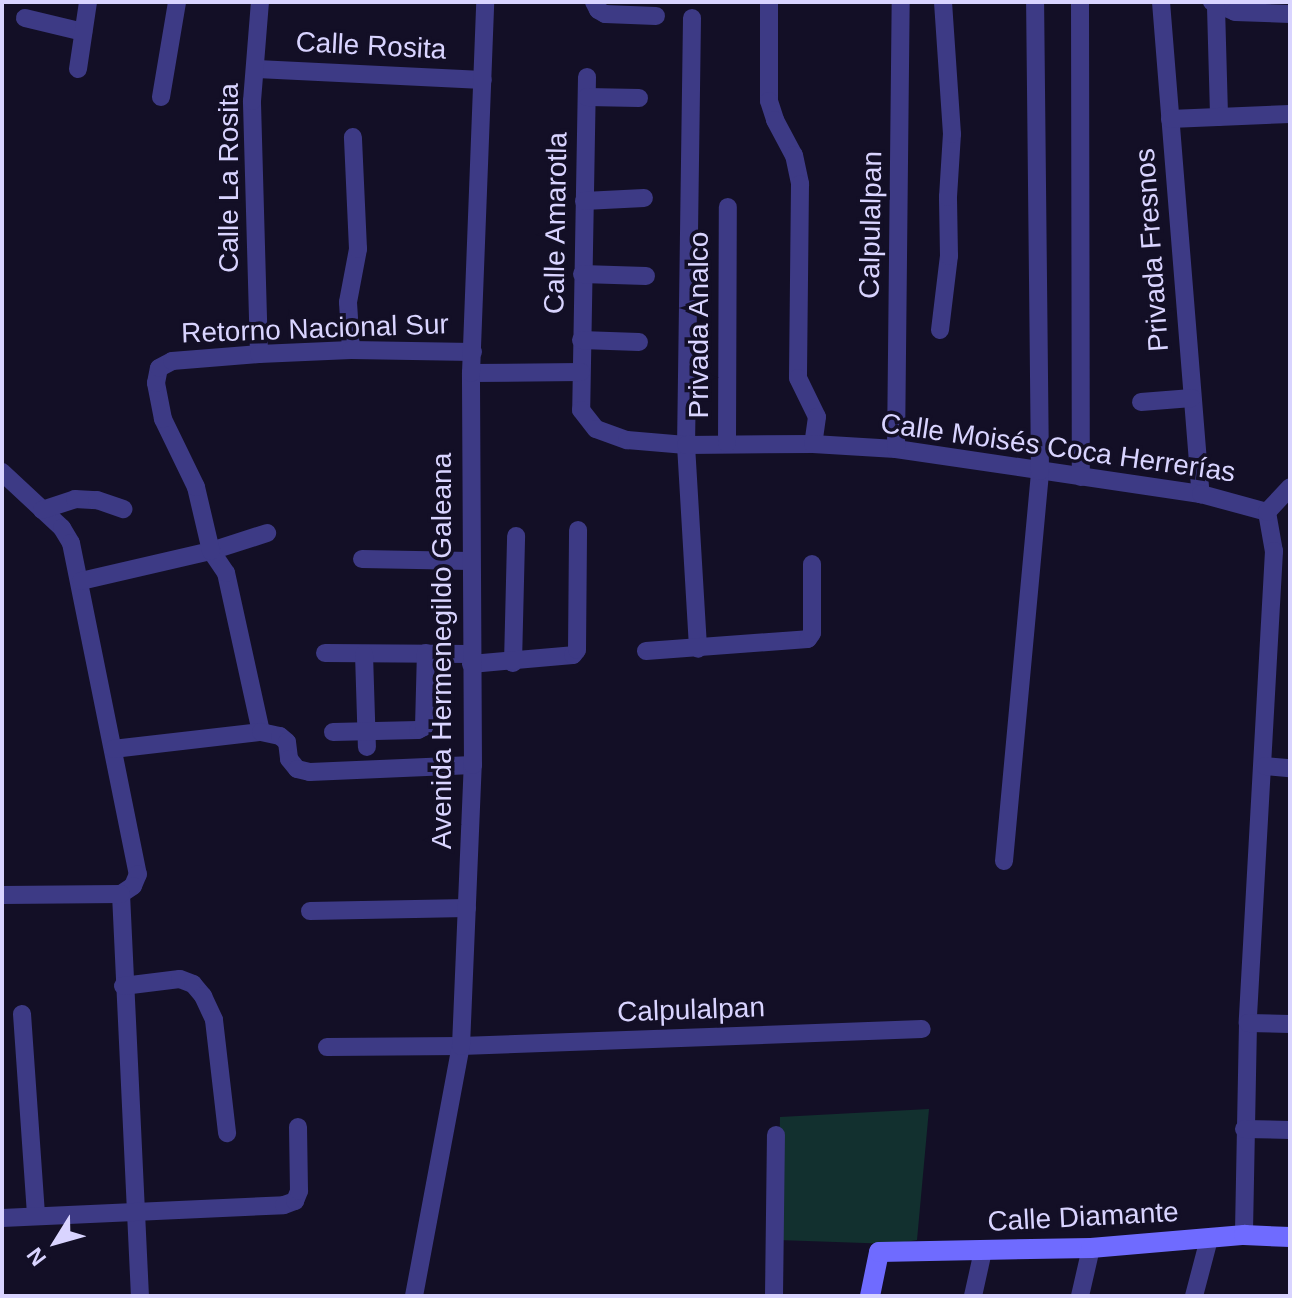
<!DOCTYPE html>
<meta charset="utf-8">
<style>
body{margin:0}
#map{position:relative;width:1292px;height:1298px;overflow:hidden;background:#130f26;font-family:Helvetica,sans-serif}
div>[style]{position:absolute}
.green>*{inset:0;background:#12302f}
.street>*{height:18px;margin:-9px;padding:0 9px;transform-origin:9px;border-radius:9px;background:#3d3a85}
.secondary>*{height:20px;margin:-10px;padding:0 10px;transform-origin:10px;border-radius:10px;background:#6f6bff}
span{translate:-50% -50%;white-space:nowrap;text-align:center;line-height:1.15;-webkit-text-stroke:7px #130f26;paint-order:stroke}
.street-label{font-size:28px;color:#d9d4ff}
.frame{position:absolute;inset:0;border:4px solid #d9d4ff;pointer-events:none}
.north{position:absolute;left:16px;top:1202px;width:80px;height:80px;-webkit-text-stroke:6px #130f26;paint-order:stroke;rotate:233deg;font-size:22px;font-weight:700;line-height:32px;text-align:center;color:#d9d4ff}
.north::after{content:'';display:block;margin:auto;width:28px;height:36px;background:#d9d4ff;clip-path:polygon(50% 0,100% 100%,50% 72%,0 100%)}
</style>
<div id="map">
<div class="green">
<div style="clip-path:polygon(929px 1109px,917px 1240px,893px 1244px,778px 1240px,780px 1117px)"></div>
</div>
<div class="street">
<div style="left:594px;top:2px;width:9px;rotate:63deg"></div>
<div style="left:598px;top:10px;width:8px;rotate:30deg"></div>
<div style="left:605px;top:14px;width:51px;rotate:2.2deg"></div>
<div style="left:769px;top:2px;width:99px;rotate:90deg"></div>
<div style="left:769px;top:101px;width:20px;rotate:72deg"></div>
<div style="left:775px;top:120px;width:40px;rotate:62deg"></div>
<div style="left:794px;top:155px;width:30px;rotate:78deg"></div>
<div style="left:800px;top:184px;width:194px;rotate:90.6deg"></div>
<div style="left:798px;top:378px;width:43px;rotate:64deg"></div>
<div style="left:817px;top:417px;width:27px;rotate:98deg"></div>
<div style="left:1080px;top:2px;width:475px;rotate:89.9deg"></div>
<div style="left:1161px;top:2px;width:494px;rotate:85.4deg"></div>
<div style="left:1212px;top:2px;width:25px;rotate:23deg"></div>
<div style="left:1235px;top:12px;width:55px;rotate:2.1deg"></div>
<div style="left:1216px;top:7px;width:110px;rotate:88.4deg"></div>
<div style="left:25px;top:18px;width:60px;rotate:13.6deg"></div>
<div style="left:692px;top:18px;width:427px;rotate:90.8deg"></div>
<div style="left:686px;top:445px;width:204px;rotate:86.6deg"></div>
<div style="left:78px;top:69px;width:68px;rotate:-81.5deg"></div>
<div style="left:257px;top:69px;width:226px;rotate:2.8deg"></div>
<div style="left:587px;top:77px;width:333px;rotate:91deg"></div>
<div style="left:581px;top:410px;width:24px;rotate:52deg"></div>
<div style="left:596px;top:429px;width:33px;rotate:20deg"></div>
<div style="left:627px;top:440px;width:59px;rotate:4.8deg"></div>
<div style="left:686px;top:445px;width:127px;rotate:-0.5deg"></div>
<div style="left:813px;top:444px;width:83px;rotate:3.4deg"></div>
<div style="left:896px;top:449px;width:308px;rotate:8.4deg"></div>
<div style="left:1201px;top:494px;width:68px;rotate:15.3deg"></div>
<div style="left:1267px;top:512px;width:40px;rotate:80deg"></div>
<div style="left:1274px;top:551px;width:473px;rotate:93.2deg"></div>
<div style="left:1248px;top:1023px;width:212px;rotate:91.1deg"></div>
<div style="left:161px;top:97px;width:96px;rotate:-80.4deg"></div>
<div style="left:587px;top:97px;width:52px;rotate:1.1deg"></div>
<div style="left:1170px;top:119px;width:120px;rotate:-2.4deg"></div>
<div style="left:584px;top:201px;width:60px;rotate:-2.9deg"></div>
<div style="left:582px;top:274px;width:64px;rotate:1.8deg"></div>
<div style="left:940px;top:330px;width:75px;rotate:-83.1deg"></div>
<div style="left:949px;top:256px;width:59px;rotate:-91deg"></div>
<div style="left:948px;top:197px;width:63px;rotate:-86.4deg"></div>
<div style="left:952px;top:134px;width:132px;rotate:-93.9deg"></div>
<div style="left:581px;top:340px;width:58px;rotate:2deg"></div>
<div style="left:351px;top:350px;width:48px;rotate:-93.6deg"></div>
<div style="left:348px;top:302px;width:54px;rotate:-79.3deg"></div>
<div style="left:358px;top:249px;width:112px;rotate:-92.6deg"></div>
<div style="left:259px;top:354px;width:253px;rotate:-91.6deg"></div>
<div style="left:252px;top:101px;width:99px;rotate:-85.4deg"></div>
<div style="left:471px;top:373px;width:110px;rotate:-0.5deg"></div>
<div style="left:1141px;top:402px;width:51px;rotate:-4.5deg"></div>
<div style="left:727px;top:443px;width:236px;rotate:-89.8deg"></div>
<div style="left:896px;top:449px;width:447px;rotate:-89.4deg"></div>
<div style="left:2px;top:472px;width:82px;rotate:43deg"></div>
<div style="left:62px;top:528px;width:17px;rotate:59deg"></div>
<div style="left:71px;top:543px;width:338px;rotate:78.6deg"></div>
<div style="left:138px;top:874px;width:13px;rotate:113deg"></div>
<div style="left:133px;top:886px;width:14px;rotate:146deg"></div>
<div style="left:42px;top:510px;width:35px;rotate:-18deg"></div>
<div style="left:75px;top:499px;width:22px;rotate:3deg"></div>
<div style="left:97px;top:500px;width:28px;rotate:19deg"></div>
<div style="left:1267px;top:512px;width:34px;rotate:-47deg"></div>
<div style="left:362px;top:559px;width:108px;rotate:1.1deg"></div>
<div style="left:81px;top:581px;width:133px;rotate:-13deg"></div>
<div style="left:211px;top:551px;width:59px;rotate:-17.8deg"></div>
<div style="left:646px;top:651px;width:162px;rotate:-4.2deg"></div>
<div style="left:808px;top:639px;width:7px;rotate:-56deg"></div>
<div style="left:812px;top:633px;width:69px;rotate:-90deg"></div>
<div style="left:325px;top:653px;width:146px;rotate:0.4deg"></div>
<div style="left:364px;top:654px;width:93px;rotate:88.2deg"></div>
<div style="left:513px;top:663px;width:127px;rotate:-88.6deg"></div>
<div style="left:471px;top:664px;width:102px;rotate:-5deg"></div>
<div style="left:573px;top:655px;width:6px;rotate:-51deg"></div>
<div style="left:577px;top:650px;width:120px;rotate:-89.5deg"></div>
<div style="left:261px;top:732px;width:163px;rotate:-102.4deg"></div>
<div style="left:226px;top:573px;width:27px;rotate:-124deg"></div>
<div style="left:211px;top:551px;width:66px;rotate:-103.2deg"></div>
<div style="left:196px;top:487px;width:76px;rotate:-115.9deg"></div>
<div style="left:163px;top:419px;width:37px;rotate:-101deg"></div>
<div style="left:156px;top:383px;width:15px;rotate:-79deg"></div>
<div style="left:159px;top:368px;width:15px;rotate:-28deg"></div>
<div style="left:172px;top:361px;width:87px;rotate:-4.6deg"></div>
<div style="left:259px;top:354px;width:92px;rotate:-2.5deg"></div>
<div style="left:351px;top:350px;width:122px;rotate:0.9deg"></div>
<div style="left:333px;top:732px;width:85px;rotate:-1.3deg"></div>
<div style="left:418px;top:730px;width:7px;rotate:-27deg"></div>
<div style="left:424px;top:727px;width:74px;rotate:-88.5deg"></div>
<div style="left:113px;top:749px;width:149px;rotate:-6.6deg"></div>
<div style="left:261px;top:732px;width:19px;rotate:12deg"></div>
<div style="left:280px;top:736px;width:9px;rotate:41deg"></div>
<div style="left:287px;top:742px;width:17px;rotate:83deg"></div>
<div style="left:289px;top:759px;width:13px;rotate:51deg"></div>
<div style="left:297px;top:769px;width:13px;rotate:13deg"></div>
<div style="left:310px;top:772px;width:163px;rotate:-2.5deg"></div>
<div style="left:1265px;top:766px;width:25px;rotate:5deg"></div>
<div style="left:1004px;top:861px;width:392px;rotate:-84.7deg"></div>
<div style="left:1040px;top:471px;width:469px;rotate:-90.6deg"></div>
<div style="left:121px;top:894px;width:402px;rotate:87.3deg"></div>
<div style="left:2px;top:895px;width:119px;rotate:-0.5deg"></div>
<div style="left:310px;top:911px;width:157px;rotate:-1.1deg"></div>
<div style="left:123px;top:986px;width:57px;rotate:-7deg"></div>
<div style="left:180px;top:979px;width:14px;rotate:21deg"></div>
<div style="left:193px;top:984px;width:16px;rotate:50deg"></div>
<div style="left:203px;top:996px;width:26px;rotate:65deg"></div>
<div style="left:214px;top:1020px;width:114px;rotate:83.4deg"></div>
<div style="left:22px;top:1014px;width:201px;rotate:86deg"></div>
<div style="left:1248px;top:1023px;width:42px;rotate:1.4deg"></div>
<div style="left:327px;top:1047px;width:134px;rotate:-0.4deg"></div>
<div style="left:461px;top:1046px;width:461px;rotate:-2.1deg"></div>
<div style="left:1244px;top:1129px;width:46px;rotate:1.2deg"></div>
<div style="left:2px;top:1218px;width:282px;rotate:-2.6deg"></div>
<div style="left:284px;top:1205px;width:12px;rotate:-20deg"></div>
<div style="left:295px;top:1201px;width:11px;rotate:-68deg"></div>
<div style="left:299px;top:1191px;width:64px;rotate:-90.9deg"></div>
<div style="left:414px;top:1296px;width:254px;rotate:-79.4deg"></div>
<div style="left:461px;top:1046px;width:281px;rotate:-87.6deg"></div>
<div style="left:473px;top:765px;width:392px;rotate:-90.3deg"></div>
<div style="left:471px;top:373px;width:371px;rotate:-87.8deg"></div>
<div style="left:774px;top:1296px;width:161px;rotate:-89.3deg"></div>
<div style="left:973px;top:1296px;width:46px;rotate:-77.5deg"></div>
<div style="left:1080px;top:1296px;width:49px;rotate:-77.1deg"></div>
<div style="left:1194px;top:1296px;width:59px;rotate:-75.3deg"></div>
</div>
<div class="secondary">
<div style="left:870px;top:1296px;width:45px;rotate:-78.4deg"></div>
<div style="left:879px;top:1252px;width:212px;rotate:-1.1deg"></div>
<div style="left:1091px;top:1248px;width:154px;rotate:-4.9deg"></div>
<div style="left:1244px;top:1235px;width:46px;rotate:2.5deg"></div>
</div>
<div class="street-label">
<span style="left:371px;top:46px;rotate:3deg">Calle Rosita</span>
<span style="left:229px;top:178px;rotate:-90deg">Calle La Rosita</span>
<span style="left:556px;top:223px;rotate:-89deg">Calle Amarotla</span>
<span style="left:871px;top:225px;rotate:-89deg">Calpulalpan</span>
<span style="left:1152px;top:250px;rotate:-94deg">Privada Fresnos</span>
<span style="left:699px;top:325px;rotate:-90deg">Privada Analco</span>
<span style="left:315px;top:329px;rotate:-2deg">Retorno Nacional Sur</span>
<span style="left:1058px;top:448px;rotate:8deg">Calle Moisés Coca Herrerías</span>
<span style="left:442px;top:651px;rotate:-90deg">Avenida Hermenegildo Galeana</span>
<span style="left:691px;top:1010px;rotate:-2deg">Calpulalpan</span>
<span style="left:1083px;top:1217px;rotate:-3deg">Calle Diamante</span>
</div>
<div class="frame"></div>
<div class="north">N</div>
</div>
